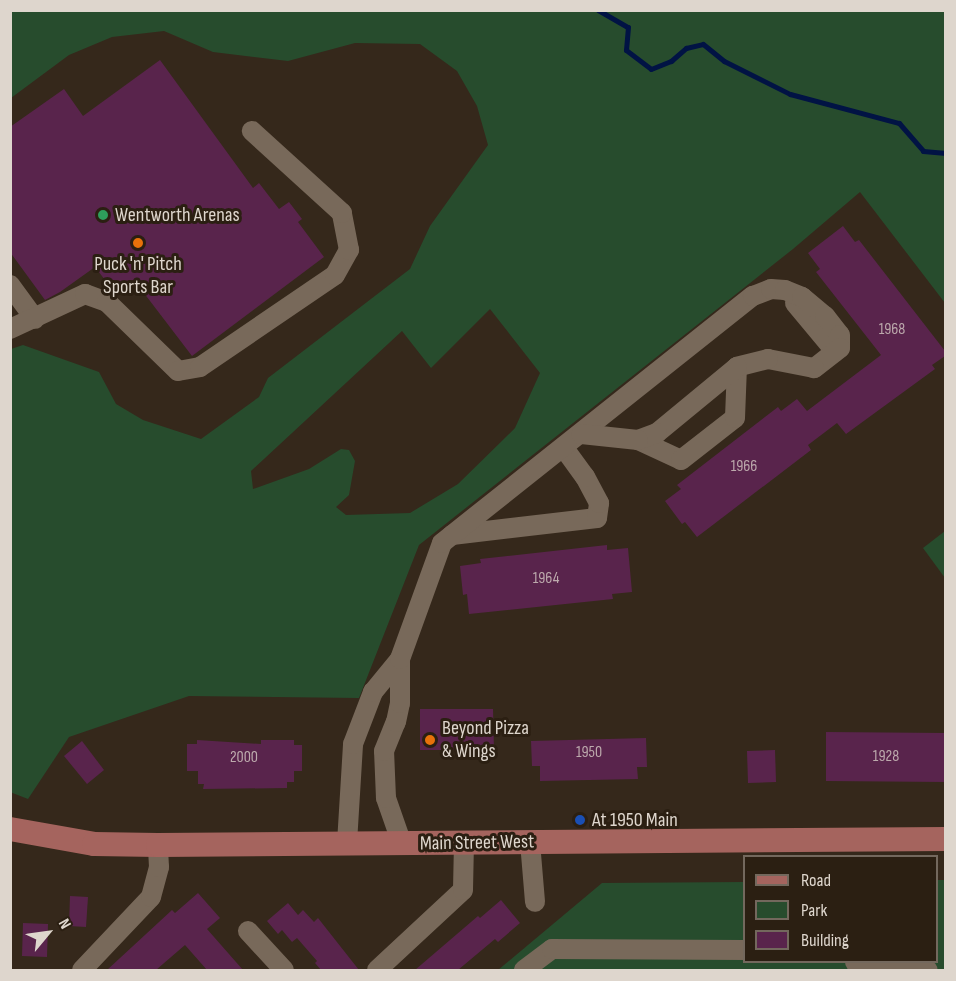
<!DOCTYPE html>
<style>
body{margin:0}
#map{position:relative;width:956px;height:981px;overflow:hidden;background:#35281b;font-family:"Sofia Sans Condensed",sans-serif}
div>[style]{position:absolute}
.green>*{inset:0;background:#274c2d}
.stream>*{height:5px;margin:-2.5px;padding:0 2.5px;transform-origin:2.5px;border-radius:2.5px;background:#011344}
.building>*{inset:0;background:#59244c}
.minor>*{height:20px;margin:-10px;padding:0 10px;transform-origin:10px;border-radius:10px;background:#78695a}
.major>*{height:24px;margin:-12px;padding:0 12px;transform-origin:12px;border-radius:12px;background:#a5645e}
.dots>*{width:16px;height:16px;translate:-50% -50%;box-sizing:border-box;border:3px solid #2b1f12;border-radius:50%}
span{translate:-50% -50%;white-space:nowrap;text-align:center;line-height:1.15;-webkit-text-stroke:6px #2b1f12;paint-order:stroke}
.number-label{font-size:16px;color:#bdaaad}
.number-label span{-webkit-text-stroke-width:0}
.poi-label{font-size:20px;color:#ded6cd}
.left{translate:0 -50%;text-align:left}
.street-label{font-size:20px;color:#ded6cd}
.frame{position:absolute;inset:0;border:12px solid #ded6cd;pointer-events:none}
.legend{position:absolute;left:743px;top:855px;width:195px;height:108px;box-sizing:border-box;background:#2b1f12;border:2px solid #73685d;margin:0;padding:8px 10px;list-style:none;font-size:18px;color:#ded6cd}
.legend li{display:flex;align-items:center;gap:12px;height:30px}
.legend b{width:30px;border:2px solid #73685d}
.north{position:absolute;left:18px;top:903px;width:60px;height:60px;-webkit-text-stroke:4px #2b1f12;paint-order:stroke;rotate:61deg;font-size:16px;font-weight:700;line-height:24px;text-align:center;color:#ded6cd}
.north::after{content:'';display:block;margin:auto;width:21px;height:27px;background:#ded6cd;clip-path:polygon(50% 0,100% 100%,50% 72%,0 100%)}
</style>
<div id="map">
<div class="green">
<div style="clip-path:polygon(evenodd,11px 10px,945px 11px,945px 303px,860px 192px,793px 249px,419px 545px,359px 698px,189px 696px,69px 737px,28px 799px,10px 792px,11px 349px,23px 345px,99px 372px,116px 404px,143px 420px,201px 439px,259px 397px,268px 378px,410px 269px,430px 226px,488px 145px,477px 106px,457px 71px,420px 44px,355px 43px,288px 61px,213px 52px,164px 31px,112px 37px,69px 55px,11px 98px,11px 10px,490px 309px,540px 373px,515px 428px,458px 484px,410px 513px,346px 515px,336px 507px,349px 495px,355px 461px,349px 450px,341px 449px,309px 469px,253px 489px,251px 471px,402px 331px,431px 368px,490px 309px)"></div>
<div style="clip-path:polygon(945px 531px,945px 578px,923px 548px)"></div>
<div style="clip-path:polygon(937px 880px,945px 880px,945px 970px,498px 970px,602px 883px,744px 882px,744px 962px,936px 962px)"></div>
</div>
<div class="stream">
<div style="left:598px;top:10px;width:34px;rotate:30deg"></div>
<div style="left:628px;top:27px;width:23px;rotate:95deg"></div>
<div style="left:626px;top:50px;width:31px;rotate:37deg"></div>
<div style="left:651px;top:69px;width:22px;rotate:-22deg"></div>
<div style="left:671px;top:61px;width:20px;rotate:-41deg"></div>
<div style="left:686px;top:48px;width:17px;rotate:-13deg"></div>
<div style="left:703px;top:44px;width:27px;rotate:39deg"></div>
<div style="left:724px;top:61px;width:74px;rotate:26.6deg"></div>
<div style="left:790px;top:94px;width:113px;rotate:14.9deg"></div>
<div style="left:899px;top:123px;width:37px;rotate:49deg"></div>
<div style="left:923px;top:151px;width:23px;rotate:5deg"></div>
</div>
<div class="building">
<div style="clip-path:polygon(160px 60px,253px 188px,259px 183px,279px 209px,289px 202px,302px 219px,298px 222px,324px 257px,192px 356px,134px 280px,115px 293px,95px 267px,60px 292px,45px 300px,10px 252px,10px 127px,64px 89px,83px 116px)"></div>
<div style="clip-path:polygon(843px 226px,855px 242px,859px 240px,945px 351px,945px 356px,932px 365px,935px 369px,846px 434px,837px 423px,808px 445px,811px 450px,697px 537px,685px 522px,682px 524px,665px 501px,681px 489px,677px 485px,778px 407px,781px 411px,797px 399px,807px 411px,881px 355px,816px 272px,820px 269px,808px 253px)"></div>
<div style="clip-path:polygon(607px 545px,607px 550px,628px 548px,632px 592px,612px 594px,613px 599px,469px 614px,467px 594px,463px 595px,460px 566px,481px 563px,480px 559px)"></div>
<div style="clip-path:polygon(420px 709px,493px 709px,494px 750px,420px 750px)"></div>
<div style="clip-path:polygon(826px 732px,945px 733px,945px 782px,826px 781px)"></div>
<div style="clip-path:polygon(646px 738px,647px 767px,637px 767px,638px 779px,540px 781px,540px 766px,532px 766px,531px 741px)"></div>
<div style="clip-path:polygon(197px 740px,261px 744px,261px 740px,294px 740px,294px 745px,302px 745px,302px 771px,294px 771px,294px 782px,287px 782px,287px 788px,203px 789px,204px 784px,198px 784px,198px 771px,187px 771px,187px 744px,197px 744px)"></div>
<div style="clip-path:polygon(82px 741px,104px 770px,87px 784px,64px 756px)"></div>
<div style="clip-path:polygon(775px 750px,776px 782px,748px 783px,747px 751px)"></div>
<div style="clip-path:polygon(198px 893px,220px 918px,207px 929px,243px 970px,207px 970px,185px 945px,156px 970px,107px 970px,172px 910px,175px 913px)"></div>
<div style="clip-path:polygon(70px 896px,88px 897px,86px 927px,69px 926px)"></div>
<div style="clip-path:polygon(501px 900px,520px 923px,498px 942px,495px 939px,458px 970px,415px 970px,478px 916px,480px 918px)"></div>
<div style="clip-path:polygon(288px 903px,298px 915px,303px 910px,314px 922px,318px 918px,359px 970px,321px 970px,315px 963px,317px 961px,297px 938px,292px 942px,282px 930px,278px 934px,267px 921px)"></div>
<div style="clip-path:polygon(23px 923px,48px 924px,47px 957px,22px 956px)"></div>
</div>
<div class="minor">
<div style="left:10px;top:285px;width:42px;rotate:53.7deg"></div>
<div style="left:795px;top:303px;width:55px;rotate:50.2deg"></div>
<div style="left:10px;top:329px;width:83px;rotate:-25deg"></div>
<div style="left:85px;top:294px;width:23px;rotate:20deg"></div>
<div style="left:107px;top:302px;width:99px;rotate:44.2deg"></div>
<div style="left:178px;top:371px;width:22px;rotate:-10deg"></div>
<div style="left:200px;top:367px;width:163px;rotate:-34.3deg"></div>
<div style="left:335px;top:275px;width:29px;rotate:-61deg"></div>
<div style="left:349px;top:250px;width:38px;rotate:-101deg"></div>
<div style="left:342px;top:213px;width:122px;rotate:-137.7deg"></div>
<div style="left:638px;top:440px;width:47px;rotate:24.9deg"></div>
<div style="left:681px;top:460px;width:68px;rotate:-37.9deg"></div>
<div style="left:735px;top:418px;width:51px;rotate:-87.8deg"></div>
<div style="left:452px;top:535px;width:146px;rotate:-6.7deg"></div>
<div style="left:597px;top:518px;width:15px;rotate:-82deg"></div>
<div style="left:599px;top:503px;width:30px;rotate:-118deg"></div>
<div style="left:585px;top:477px;width:36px;rotate:-126deg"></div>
<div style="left:530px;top:842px;width:60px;rotate:85.2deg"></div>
<div style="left:347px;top:843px;width:99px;rotate:-86.5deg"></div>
<div style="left:353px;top:744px;width:56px;rotate:-69deg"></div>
<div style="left:373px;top:692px;width:43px;rotate:-50.7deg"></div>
<div style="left:402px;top:844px;width:49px;rotate:-109.2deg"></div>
<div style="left:386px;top:798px;width:47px;rotate:-92.4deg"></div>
<div style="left:384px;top:751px;width:31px;rotate:-68deg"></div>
<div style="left:396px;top:722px;width:19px;rotate:-78deg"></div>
<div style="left:400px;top:703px;width:44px;rotate:-90deg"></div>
<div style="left:400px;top:659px;width:123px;rotate:-70.1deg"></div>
<div style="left:442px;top:543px;width:397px;rotate:-38.5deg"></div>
<div style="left:753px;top:296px;width:19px;rotate:-21deg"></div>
<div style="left:771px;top:289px;width:14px;rotate:4deg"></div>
<div style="left:785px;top:290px;width:18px;rotate:22deg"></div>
<div style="left:802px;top:297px;width:30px;rotate:40deg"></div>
<div style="left:825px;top:316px;width:24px;rotate:52deg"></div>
<div style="left:840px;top:335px;width:13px;rotate:90deg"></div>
<div style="left:840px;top:348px;width:33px;rotate:142deg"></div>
<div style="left:814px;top:368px;width:47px;rotate:-168.9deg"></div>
<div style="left:768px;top:359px;width:32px;rotate:166deg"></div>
<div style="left:737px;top:367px;width:104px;rotate:140.5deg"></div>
<div style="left:657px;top:433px;width:20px;rotate:160deg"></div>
<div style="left:638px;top:440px;width:57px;rotate:-174deg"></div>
<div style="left:248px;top:931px;width:53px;rotate:47.3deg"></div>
<div style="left:855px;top:962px;width:73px;rotate:6.3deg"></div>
<div style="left:82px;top:970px;width:100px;rotate:-46.6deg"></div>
<div style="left:151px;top:897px;width:31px;rotate:-75deg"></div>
<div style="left:159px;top:867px;width:22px;rotate:-93deg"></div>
<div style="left:377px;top:970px;width:117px;rotate:-42.9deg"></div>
<div style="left:463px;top:890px;width:48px;rotate:-88.8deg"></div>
<div style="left:524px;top:970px;width:35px;rotate:-37deg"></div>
<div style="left:552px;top:949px;width:192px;rotate:0.3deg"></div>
</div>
<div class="major">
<div style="left:10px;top:829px;width:85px;rotate:10.1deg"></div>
<div style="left:94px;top:844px;width:64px;rotate:0.9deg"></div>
<div style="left:158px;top:845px;width:788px;rotate:-0.44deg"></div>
</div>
<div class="dots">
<div style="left:103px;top:215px;background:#2e9e5b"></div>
<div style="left:138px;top:243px;background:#e8710a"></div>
<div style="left:430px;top:740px;background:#e8710a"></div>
<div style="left:580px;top:820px;background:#1a4fb4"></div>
</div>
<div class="number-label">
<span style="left:892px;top:330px">1968</span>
<span style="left:744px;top:467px">1966</span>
<span style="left:546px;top:579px">1964</span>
<span style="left:589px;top:753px">1950</span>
<span style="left:886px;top:757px">1928</span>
<span style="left:244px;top:758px">2000</span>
</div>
<div class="poi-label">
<span class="left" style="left:115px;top:215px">Wentworth Arenas</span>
<span style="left:138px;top:276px">Puck 'n' Pitch<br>Sports Bar</span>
<span class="left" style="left:442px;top:740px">Beyond Pizza<br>&amp; Wings</span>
<span class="left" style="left:592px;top:820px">At 1950 Main</span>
</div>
<div class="street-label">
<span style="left:477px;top:843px;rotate:-1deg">Main Street West</span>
</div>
<div class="frame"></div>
<ul class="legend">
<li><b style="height:8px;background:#a5645e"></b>Road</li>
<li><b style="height:16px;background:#274c2d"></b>Park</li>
<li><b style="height:16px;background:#59244c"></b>Building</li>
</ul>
<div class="north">N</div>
</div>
